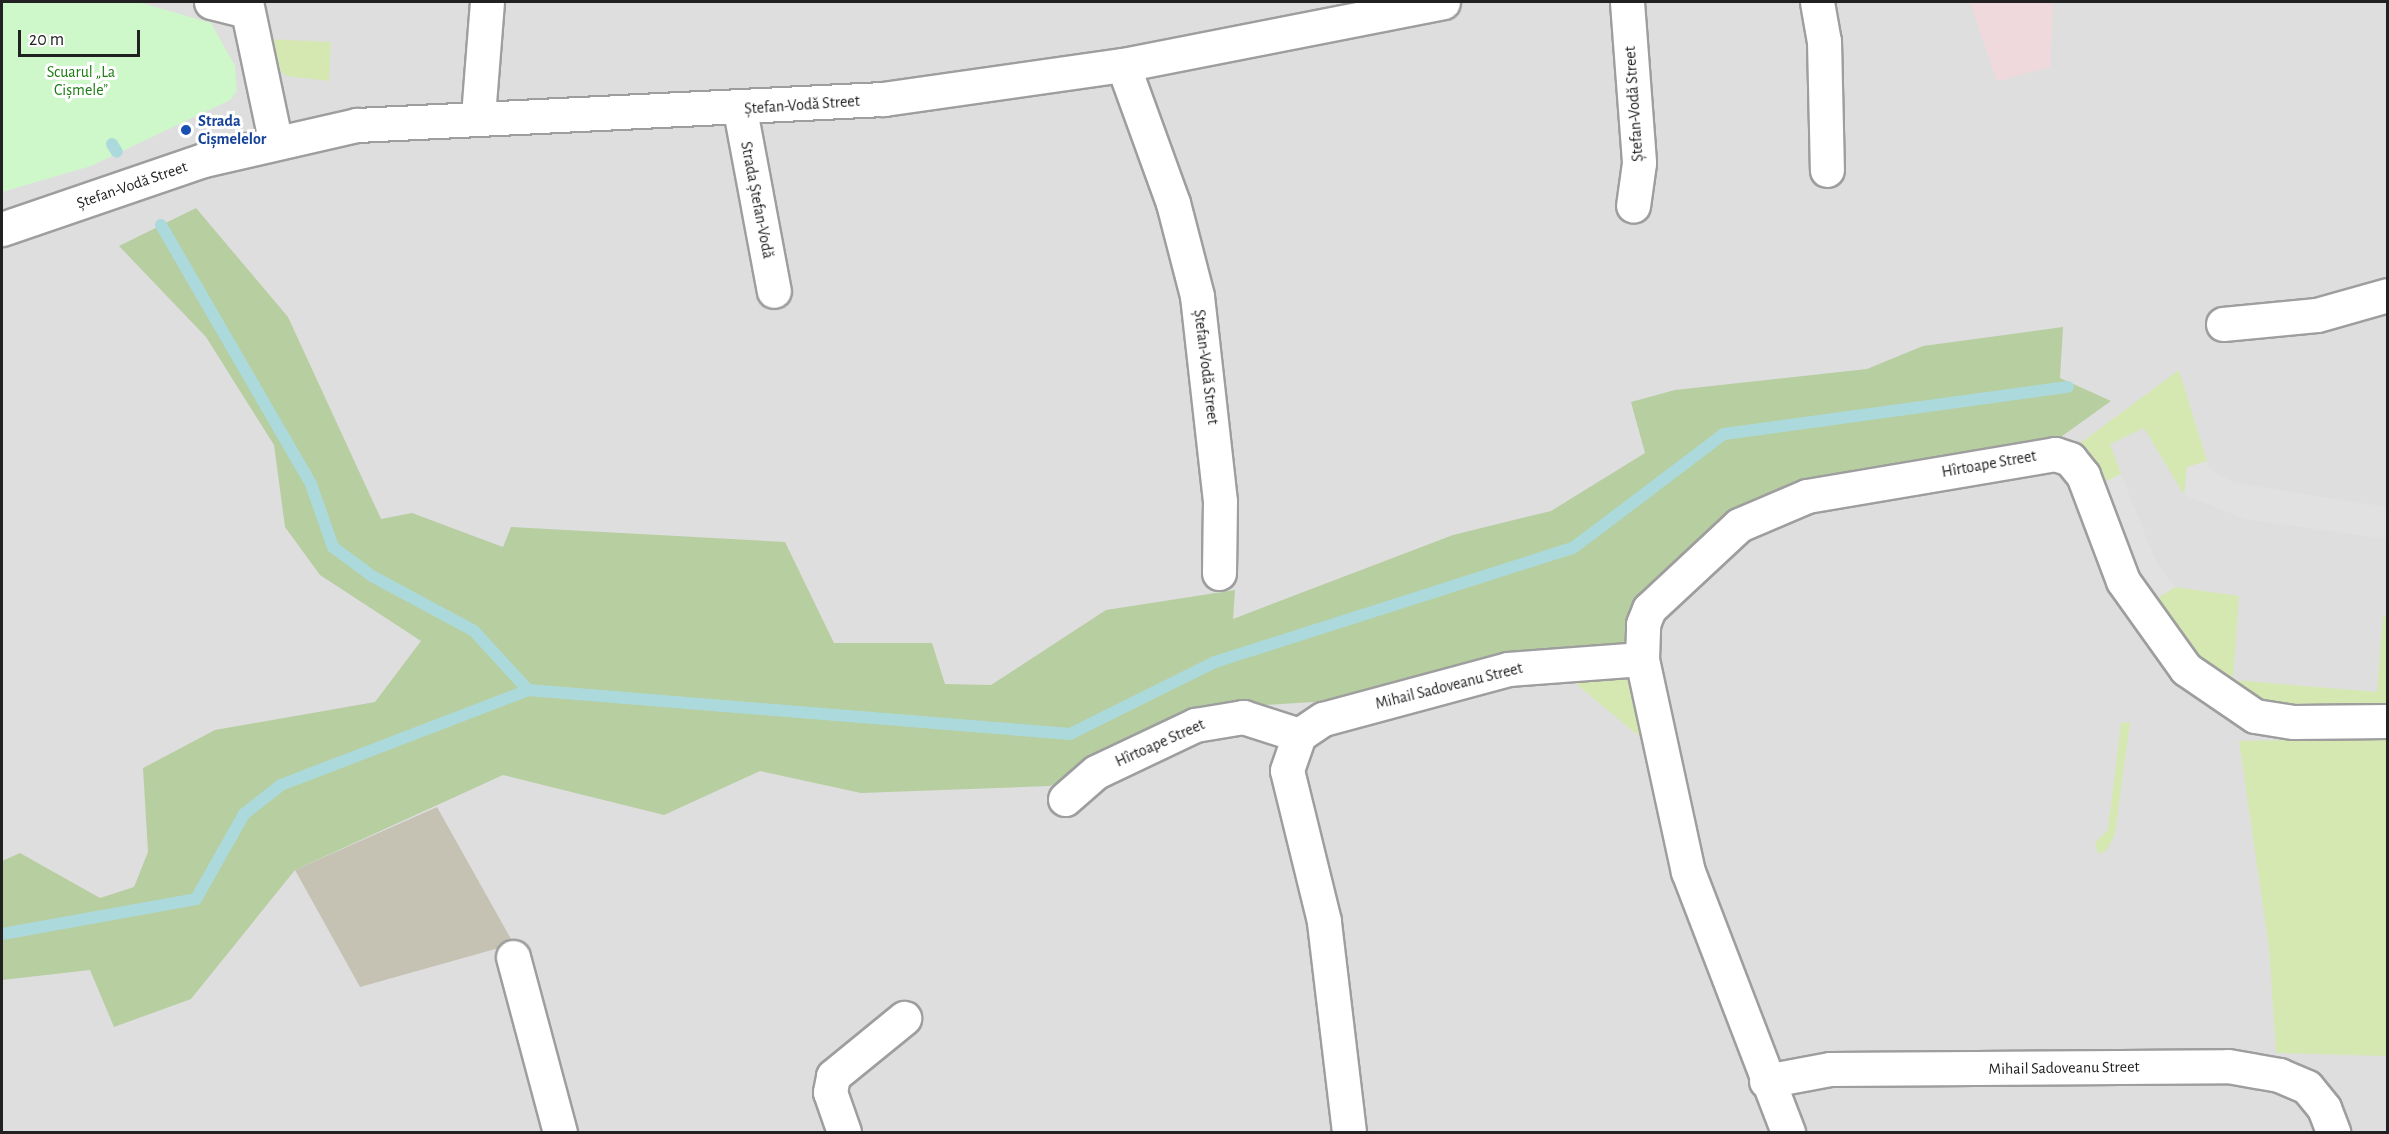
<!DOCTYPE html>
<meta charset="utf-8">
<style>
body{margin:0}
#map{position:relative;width:2389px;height:1134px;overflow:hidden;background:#f1ede9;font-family:"Alegreya Sans",sans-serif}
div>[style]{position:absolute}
.residential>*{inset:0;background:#dfdedf}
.commercial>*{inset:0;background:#f0d9dd}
.construction>*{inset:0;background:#c5c2b4}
.grass>*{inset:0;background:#d6e8b2}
.forest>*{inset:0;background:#b6cea0}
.park>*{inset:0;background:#cef7ca}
.parking>*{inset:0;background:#e1e1e1}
.stream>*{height:12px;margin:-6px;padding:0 6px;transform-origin:6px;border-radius:6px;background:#acdadc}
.roads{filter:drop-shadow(2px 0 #9e9e9e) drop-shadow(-2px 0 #9e9e9e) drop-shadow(0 2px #9e9e9e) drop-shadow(0 -2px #9e9e9e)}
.minor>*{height:33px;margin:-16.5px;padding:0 16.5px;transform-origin:16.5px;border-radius:16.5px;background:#fff}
.dots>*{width:16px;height:16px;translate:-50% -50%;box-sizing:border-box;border:3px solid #fff;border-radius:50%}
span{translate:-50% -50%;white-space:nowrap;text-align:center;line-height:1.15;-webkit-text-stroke:6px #fff;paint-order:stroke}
.park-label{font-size:16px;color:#1c7d12}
.street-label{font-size:16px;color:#212121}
.transit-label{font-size:16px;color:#164399;font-weight:700}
.left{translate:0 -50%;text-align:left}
.frame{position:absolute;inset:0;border:3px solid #212121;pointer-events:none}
.scale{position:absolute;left:18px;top:30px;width:122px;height:27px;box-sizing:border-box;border:3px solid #212121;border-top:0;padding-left:8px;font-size:18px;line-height:21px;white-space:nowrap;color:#212121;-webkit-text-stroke:4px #fff;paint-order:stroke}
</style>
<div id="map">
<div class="residential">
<div style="clip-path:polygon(2px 2px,2387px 2px,2387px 1132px,2px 1132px)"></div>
</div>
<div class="commercial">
<div style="clip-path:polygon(1970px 2px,2053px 2px,2050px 67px,1997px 81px)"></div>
</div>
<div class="construction">
<div style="clip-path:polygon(437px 807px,516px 948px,499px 948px,360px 987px,295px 870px)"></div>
</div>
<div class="grass">
<div style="clip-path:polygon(266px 39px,331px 42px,329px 81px,286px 76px,272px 61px)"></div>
<div style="clip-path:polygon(2179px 370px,2207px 461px,2187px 468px,2184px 495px,2144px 428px,2110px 444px,2121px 474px,2095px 487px,2079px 444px)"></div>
<div style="clip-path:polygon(2175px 587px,2239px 596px,2233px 680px,2377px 692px,2383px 616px,2387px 616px,2387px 706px,2258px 703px,2208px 668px,2151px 602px)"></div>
<div style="clip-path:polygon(1634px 672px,1640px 737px,1569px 678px)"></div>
<div style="clip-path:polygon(2130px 722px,2115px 834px,2107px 850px,2098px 854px,2095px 843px,2108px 829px,2121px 723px)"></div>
<div style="clip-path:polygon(2387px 737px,2387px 1056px,2276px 1053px,2269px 948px,2239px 741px)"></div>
</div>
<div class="forest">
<div style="clip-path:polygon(196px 208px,288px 317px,381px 519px,412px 513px,503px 547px,511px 527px,785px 542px,834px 643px,932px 643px,945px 684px,991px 685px,1106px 610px,1235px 590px,1233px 619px,1453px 535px,1551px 511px,1645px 453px,1631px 402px,1675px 390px,1867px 369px,1923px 346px,2063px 327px,2060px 378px,2111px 401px,2051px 444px,1790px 491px,1638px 607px,1622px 646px,1344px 700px,1249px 706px,1123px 743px,1050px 786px,861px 793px,760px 771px,664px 815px,503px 775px,295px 870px,191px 999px,114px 1027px,90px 970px,2px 980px,2px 861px,20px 853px,100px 898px,134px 887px,148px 852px,143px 768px,215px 730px,375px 702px,421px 641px,320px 575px,285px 527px,274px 445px,206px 337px,119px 246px)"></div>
</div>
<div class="park">
<div style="clip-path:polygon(2px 2px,139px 2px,211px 23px,235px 66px,237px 91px,230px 100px,91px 166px,2px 192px)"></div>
</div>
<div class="parking">
<div style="clip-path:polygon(2207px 461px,2210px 469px,2234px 483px,2387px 507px,2387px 539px,2245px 519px,2184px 495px,2187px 467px)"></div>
<div style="clip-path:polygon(2121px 474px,2157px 564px,2175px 587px,2151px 602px,2095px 487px)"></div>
</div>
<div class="stream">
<div style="left:112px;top:144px;width:9px;rotate:58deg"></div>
<div style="left:161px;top:225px;width:299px;rotate:59.9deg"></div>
<div style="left:311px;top:484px;width:67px;rotate:70.8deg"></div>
<div style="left:333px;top:547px;width:49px;rotate:36.6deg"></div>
<div style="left:372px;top:576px;width:116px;rotate:28.3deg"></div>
<div style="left:474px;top:631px;width:80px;rotate:47.5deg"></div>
<div style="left:2px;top:934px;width:197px;rotate:-10.2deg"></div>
<div style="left:196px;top:899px;width:98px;rotate:-60.5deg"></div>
<div style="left:244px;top:814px;width:47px;rotate:-38.1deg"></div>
<div style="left:281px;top:785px;width:265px;rotate:-21deg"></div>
<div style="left:528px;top:690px;width:544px;rotate:4.64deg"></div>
<div style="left:1070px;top:734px;width:162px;rotate:-26.4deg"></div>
<div style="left:1215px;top:662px;width:376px;rotate:-17.7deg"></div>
<div style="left:1573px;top:548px;width:189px;rotate:-37.1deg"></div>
<div style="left:1724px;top:434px;width:347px;rotate:-7.8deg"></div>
</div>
<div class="roads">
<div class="minor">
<div style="left:211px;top:2px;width:37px;rotate:14deg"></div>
<div style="left:246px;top:2px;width:141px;rotate:78.1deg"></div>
<div style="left:1627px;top:2px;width:161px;rotate:85.7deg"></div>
<div style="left:1639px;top:163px;width:43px;rotate:97.9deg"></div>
<div style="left:1817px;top:2px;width:40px;rotate:80deg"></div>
<div style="left:1824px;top:41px;width:129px;rotate:88.7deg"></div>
<div style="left:1123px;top:65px;width:147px;rotate:70.1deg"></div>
<div style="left:1173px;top:203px;width:96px;rotate:75.5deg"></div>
<div style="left:1197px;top:296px;width:206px;rotate:83.6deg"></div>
<div style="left:1220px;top:501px;width:72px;rotate:90.8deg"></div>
<div style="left:740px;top:110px;width:184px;rotate:79.4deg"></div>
<div style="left:478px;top:116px;width:114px;rotate:-85.5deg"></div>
<div style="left:2px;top:229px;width:213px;rotate:-18.9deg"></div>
<div style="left:204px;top:160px;width:157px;rotate:-12.9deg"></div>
<div style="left:357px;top:125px;width:527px;rotate:-2.83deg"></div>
<div style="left:883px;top:99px;width:242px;rotate:-8.1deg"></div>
<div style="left:1123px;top:65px;width:326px;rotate:-11.1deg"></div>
<div style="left:2223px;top:324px;width:94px;rotate:-5.5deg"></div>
<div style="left:2317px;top:315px;width:74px;rotate:-15.7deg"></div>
<div style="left:1065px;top:799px;width:41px;rotate:-41.1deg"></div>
<div style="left:1096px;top:772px;width:110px;rotate:-25.4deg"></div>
<div style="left:1195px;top:725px;width:49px;rotate:-9.5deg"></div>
<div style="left:1243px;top:717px;width:59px;rotate:17.8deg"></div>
<div style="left:513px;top:957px;width:181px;rotate:75deg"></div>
<div style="left:1766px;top:1081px;width:65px;rotate:-10.6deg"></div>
<div style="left:1830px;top:1069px;width:398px;rotate:-0.4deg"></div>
<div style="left:2228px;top:1066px;width:52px;rotate:10deg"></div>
<div style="left:2279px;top:1075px;width:30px;rotate:23deg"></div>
<div style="left:2307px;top:1087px;width:27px;rotate:51deg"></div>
<div style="left:2324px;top:1108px;width:26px;rotate:69deg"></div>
<div style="left:844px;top:1132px;width:42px;rotate:-109.3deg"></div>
<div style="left:830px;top:1092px;width:16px;rotate:-79deg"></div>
<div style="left:833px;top:1076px;width:92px;rotate:-39.2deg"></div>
<div style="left:1349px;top:1132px;width:212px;rotate:-96.8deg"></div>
<div style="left:1324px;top:921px;width:155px;rotate:-103.8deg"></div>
<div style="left:1287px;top:770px;width:37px;rotate:-71deg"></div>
<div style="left:1299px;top:735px;width:29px;rotate:-34deg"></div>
<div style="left:1323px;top:719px;width:192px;rotate:-15.1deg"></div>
<div style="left:1508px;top:669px;width:134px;rotate:-4.3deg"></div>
<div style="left:1788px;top:1132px;width:279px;rotate:-111deg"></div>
<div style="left:1688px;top:872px;width:218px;rotate:-102.2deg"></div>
<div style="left:1642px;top:659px;width:35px;rotate:-88deg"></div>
<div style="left:1643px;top:624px;width:16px;rotate:-68deg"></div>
<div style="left:1649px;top:609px;width:123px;rotate:-43deg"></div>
<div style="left:1739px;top:525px;width:74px;rotate:-23.1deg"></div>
<div style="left:1807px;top:496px;width:252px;rotate:-9.6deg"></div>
<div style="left:2055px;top:454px;width:16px;rotate:18deg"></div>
<div style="left:2070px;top:459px;width:21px;rotate:51deg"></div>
<div style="left:2083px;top:475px;width:113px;rotate:69.3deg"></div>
<div style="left:2123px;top:581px;width:108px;rotate:54.4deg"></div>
<div style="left:2186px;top:669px;width:83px;rotate:34.3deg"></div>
<div style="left:2255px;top:716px;width:39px;rotate:9deg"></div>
<div style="left:2294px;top:722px;width:94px;rotate:-0.6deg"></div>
</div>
</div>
<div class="dots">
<div style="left:186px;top:130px;background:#1a4fb4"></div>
</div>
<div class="park-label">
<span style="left:81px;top:81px">Scuarul „La<br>Cișmele”</span>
</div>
<div class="street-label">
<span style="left:1634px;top:104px;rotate:-94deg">Ștefan-Vodă Street</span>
<span style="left:802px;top:105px;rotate:-4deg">Ștefan-Vodă Street</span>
<span style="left:132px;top:185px;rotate:-19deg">Ștefan-Vodă Street</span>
<span style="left:757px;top:200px;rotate:79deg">Strada Ștefan-Vodă</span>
<span style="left:1206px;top:367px;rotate:83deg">Ștefan-Vodă Street</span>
<span style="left:1989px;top:464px;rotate:-10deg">Hîrtoape Street</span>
<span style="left:1449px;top:686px;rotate:-14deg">Mihail Sadoveanu Street</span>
<span style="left:1160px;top:743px;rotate:-24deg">Hîrtoape Street</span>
<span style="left:2064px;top:1068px;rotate:-1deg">Mihail Sadoveanu Street</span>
</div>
<div class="transit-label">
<span class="left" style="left:198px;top:130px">Strada<br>Cișmelelor</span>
</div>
<div class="frame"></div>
<div class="scale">20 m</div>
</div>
